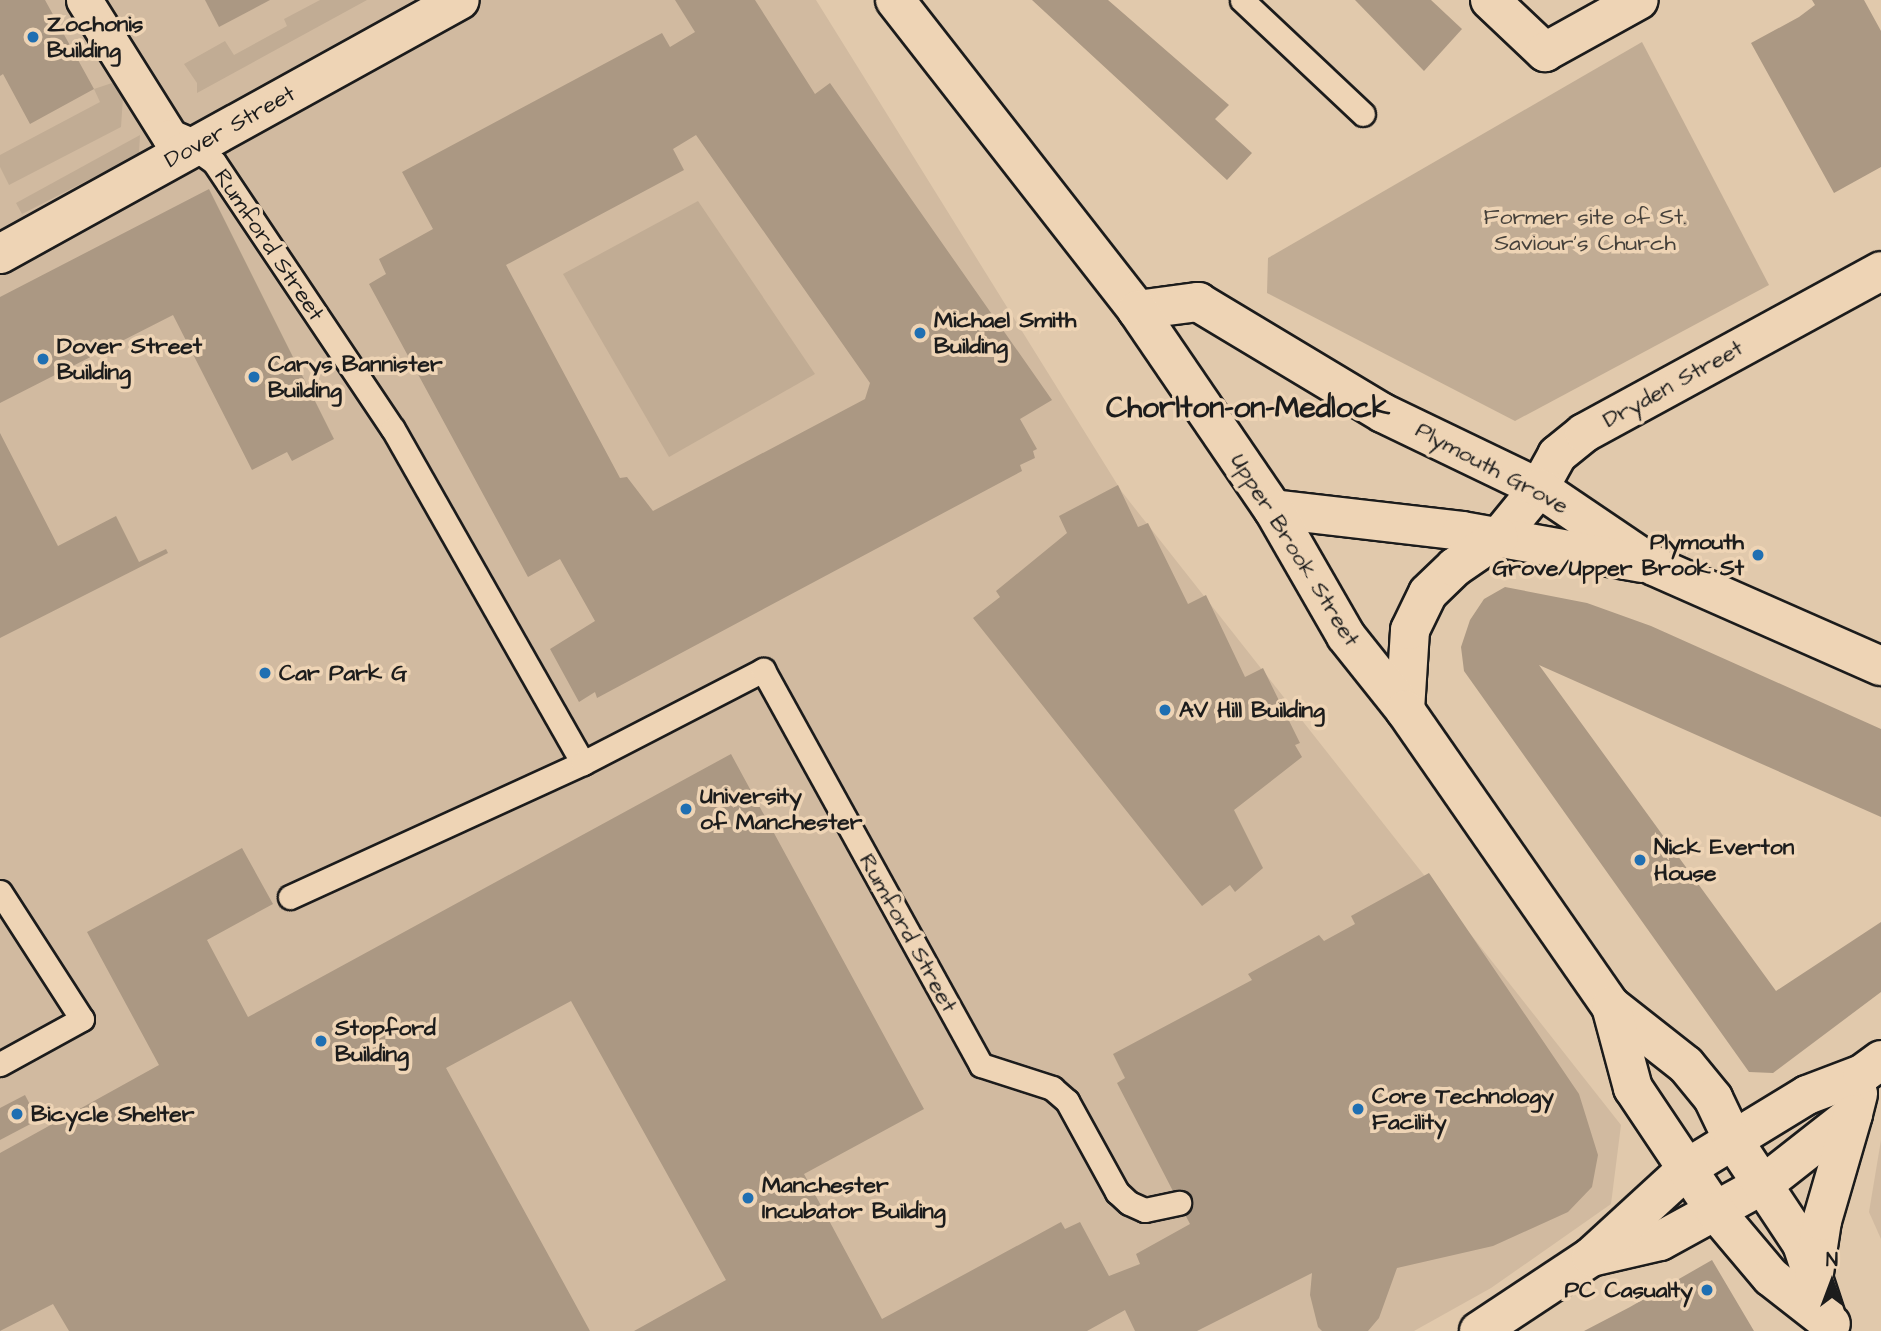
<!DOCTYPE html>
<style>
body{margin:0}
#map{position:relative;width:1881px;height:1331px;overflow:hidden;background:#e1c9ac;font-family:"Architects Daughter",sans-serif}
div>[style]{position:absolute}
.built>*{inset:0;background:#d1baa0}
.green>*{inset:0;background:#c1ac94}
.building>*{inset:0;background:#ab9883}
.roads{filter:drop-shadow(2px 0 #1c1c1c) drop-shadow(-2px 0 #1c1c1c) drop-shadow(0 2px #1c1c1c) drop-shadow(0 -2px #1c1c1c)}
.service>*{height:23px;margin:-11.5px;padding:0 11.5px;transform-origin:11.5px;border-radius:11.5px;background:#eed4b5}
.pedestrian>*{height:35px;margin:-17.5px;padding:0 17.5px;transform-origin:17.5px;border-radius:17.5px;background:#eed4b5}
.minor>*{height:38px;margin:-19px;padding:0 19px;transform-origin:19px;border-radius:19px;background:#eed4b5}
.tertiary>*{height:38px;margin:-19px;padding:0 19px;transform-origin:19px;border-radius:19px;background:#eed4b5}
.primary>*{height:38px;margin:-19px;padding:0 19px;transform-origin:19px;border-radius:19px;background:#eed4b5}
.trunk>*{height:38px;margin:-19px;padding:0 19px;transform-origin:19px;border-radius:19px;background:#eed4b5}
.dots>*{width:19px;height:19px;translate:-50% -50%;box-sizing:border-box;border:4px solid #eed4b5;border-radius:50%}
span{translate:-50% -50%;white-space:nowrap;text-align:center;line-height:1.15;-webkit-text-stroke:7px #eed4b5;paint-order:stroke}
.poi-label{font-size:23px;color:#1c1c1c;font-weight:700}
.left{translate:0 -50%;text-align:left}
.right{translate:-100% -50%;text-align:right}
.street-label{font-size:23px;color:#1c1c1c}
.park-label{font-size:23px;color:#45403a}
.district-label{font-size:30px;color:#1c1c1c;font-weight:700}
.north{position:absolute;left:1797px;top:1247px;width:70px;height:70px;-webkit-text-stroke:5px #eed4b5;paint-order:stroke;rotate:0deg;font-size:19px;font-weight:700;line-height:28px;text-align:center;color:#1c1c1c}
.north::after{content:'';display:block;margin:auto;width:24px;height:32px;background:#1c1c1c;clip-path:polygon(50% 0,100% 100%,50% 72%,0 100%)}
</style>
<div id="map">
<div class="built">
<div style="clip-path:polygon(0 0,816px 0,1122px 492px,1621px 1125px,1611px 1204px,1491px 1288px,1414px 1331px,0 1331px)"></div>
<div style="clip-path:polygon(1881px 1140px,1881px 1239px,1869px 1212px)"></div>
</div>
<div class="green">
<div style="clip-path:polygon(320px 0,367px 0,197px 93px,197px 83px,184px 64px,225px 41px,234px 55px,287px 26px,284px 19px)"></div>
<div style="clip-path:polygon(1642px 42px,1769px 285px,1515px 421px,1267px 293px,1268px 258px)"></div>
<div style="clip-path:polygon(112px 83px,123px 97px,121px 127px,9px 185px,0 167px,0 155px,100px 102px,94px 89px)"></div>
<div style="clip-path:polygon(140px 135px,139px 154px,22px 214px,16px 203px)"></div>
<div style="clip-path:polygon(698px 201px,815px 374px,669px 457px,563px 274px)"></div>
</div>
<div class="building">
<div style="clip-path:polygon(0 0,45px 0,94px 89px,30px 124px,3px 74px,0 76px)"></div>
<div style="clip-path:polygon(205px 0,270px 0,219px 27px)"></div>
<div style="clip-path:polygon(evenodd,675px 0,755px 0,815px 94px,830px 83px,1052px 400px,1020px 419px,1037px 449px,1033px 451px,1035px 458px,1020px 465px,1022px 471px,597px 698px,595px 692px,579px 702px,550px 649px,595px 621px,560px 559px,528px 577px,369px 284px,386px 274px,379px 259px,433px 229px,402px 172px,662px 33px,670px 47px,695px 32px,675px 0,696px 135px,870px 383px,865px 399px,653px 511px,627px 477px,620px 478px,506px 265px,684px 170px,673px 149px,696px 135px)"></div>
<div style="clip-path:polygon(1032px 0,1108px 0,1229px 105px,1215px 119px,1252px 153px,1227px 180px)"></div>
<div style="clip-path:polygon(1355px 0,1431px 0,1462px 29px,1424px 71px)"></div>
<div style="clip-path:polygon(1812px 0,1864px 0,1881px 31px,1881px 167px,1834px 193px,1751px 43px,1799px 17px,1815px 5px)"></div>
<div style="clip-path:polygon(209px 189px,334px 439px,292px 461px,287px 452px,252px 470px,173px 315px,0 403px,0 297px)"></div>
<div style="clip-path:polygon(0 433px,58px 546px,116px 516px,139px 562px,166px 549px,168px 553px,0 638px)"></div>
<div style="clip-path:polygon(1118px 485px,1138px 527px,1148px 523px,1188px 604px,1206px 595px,1245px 677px,1263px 668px,1300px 743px,1295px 745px,1302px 757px,1234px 810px,1263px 868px,1235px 892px,1230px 885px,1202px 906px,973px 618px,1000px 597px,996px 591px,1067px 533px,1059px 516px)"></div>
<div style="clip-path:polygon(1505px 587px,1587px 603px,1651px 626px,1881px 729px,1881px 817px,1539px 665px,1776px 991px,1881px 922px,1881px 992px,1773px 1073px,1749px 1072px,1464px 671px,1461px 647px,1470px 620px,1484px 599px)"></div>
<div style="clip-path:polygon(731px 754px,924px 1109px,804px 1174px,882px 1319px,1061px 1222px,1065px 1229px,1080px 1222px,1109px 1276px,1140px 1264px,1136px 1254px,1190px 1224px,1117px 1083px,1125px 1078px,1113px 1054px,1252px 980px,1248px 974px,1319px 935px,1324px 941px,1355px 924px,1351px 916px,1429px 873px,1579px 1094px,1598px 1155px,1592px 1187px,1568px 1212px,1493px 1246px,1397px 1268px,1379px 1318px,1368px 1331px,1322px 1331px,1318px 1327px,1310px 1295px,1312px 1273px,1197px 1331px,1135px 1331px,1125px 1310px,1087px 1331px,634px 1331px,726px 1280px,571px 1001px,446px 1068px,590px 1331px,69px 1331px,53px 1304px,0 1331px,0 1153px,159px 1065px,87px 932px,242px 848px,273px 904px,207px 940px,248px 1017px)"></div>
<div style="clip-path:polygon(25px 1095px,38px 1120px,0 1140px,0 1108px)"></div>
<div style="clip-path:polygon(1712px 1260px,1754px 1331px,1584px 1331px,1630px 1307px)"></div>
</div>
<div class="roads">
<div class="service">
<div style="left:1242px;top:0;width:166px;rotate:43.3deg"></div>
<div style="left:193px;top:147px;width:26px;rotate:36deg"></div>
<div style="left:214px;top:162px;width:321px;rotate:56.2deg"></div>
<div style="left:393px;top:429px;width:384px;rotate:60.4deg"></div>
<div style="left:0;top:892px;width:151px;rotate:57.2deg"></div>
<div style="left:82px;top:1019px;width:94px;rotate:151.2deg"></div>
<div style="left:290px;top:897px;width:322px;rotate:-24.6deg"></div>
<div style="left:583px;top:763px;width:203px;rotate:-27.3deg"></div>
<div style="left:763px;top:670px;width:451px;rotate:61.1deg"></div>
<div style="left:981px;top:1065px;width:75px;rotate:17.9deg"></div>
<div style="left:1052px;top:1088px;width:20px;rotate:41deg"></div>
<div style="left:1067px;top:1101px;width:104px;rotate:61.2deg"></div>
<div style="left:1117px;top:1192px;width:16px;rotate:43deg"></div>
<div style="left:1129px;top:1203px;width:17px;rotate:24deg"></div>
<div style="left:1145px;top:1210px;width:35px;rotate:-12deg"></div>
</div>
<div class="pedestrian">
<div style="left:84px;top:0;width:162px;rotate:57.9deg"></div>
<div style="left:170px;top:137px;width:25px;rotate:23deg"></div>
</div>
<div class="minor">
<div style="left:1490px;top:0;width:76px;rotate:43.4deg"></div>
<div style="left:1545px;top:52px;width:107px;rotate:-29deg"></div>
<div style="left:0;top:254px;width:525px;rotate:-28.91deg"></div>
<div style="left:1499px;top:537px;width:63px;rotate:-50.8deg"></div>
<div style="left:1539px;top:488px;width:38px;rotate:-61deg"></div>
<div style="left:1557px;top:455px;width:35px;rotate:-39deg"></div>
<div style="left:1584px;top:433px;width:338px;rotate:-28.6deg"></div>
</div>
<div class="tertiary">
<div style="left:1591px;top:1257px;width:71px;rotate:-13.1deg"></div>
<div style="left:1660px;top:1241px;width:119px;rotate:-28.7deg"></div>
<div style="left:1764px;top:1184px;width:113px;rotate:-38.2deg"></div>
<div style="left:1853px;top:1114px;width:21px;rotate:-76deg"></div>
<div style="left:1479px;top:1331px;width:134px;rotate:-33.5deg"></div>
<div style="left:1591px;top:1257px;width:133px;rotate:-42.6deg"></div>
<div style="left:1689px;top:1167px;width:138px;rotate:-31.4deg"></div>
<div style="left:1807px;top:1095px;width:59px;rotate:-20.9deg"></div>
<div style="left:1862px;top:1074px;width:24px;rotate:-36deg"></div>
</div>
<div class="primary">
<div style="left:1137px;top:310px;width:62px;rotate:-7.5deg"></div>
<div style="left:1198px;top:302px;width:216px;rotate:31deg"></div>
<div style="left:1383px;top:413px;width:173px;rotate:25.7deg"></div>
<div style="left:1539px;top:488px;width:139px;rotate:34.1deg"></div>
<div style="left:1654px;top:566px;width:248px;rotate:23.8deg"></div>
<div style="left:1273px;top:509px;width:190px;rotate:6.6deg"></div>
<div style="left:1462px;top:531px;width:182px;rotate:10.1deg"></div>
<div style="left:1405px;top:710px;width:80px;rotate:-86.4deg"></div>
<div style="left:1410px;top:630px;width:41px;rotate:-64.1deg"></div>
<div style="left:1428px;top:593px;width:37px;rotate:-44deg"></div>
<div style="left:1455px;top:567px;width:53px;rotate:-34.3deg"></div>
</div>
<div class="trunk">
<div style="left:895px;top:0;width:393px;rotate:52deg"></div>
<div style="left:1137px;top:310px;width:241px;rotate:55.7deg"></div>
<div style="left:1273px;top:509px;width:146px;rotate:60.1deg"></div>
<div style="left:1346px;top:636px;width:95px;rotate:51.4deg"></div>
<div style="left:1405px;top:710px;width:361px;rotate:55.2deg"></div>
<div style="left:1611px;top:1006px;width:95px;rotate:38.2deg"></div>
<div style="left:1686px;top:1065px;width:43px;rotate:50.7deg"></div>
<div style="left:1713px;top:1098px;width:47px;rotate:64.5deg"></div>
<div style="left:1733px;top:1140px;width:125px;rotate:56.4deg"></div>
<div style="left:1802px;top:1244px;width:77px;rotate:71.8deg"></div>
<div style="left:1611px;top:1006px;width:85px;rotate:75deg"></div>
<div style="left:1633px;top:1088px;width:149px;rotate:56.2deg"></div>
<div style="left:1716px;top:1212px;width:85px;rotate:49.8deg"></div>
<div style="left:1771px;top:1277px;width:76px;rotate:38.1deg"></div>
<div style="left:1814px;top:1273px;width:53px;rotate:-81.3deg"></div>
<div style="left:1822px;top:1221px;width:111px;rotate:-73.8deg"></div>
</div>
</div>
<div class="dots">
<div style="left:33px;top:37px;background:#1f6fb2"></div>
<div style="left:920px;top:333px;background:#1f6fb2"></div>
<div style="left:43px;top:359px;background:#1f6fb2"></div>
<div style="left:254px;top:377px;background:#1f6fb2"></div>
<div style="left:1758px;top:555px;background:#1f6fb2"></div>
<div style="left:265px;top:673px;background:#1f6fb2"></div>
<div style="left:1165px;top:710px;background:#1f6fb2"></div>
<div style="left:686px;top:809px;background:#1f6fb2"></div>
<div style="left:1640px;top:860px;background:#1f6fb2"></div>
<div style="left:321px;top:1041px;background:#1f6fb2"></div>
<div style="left:1358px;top:1109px;background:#1f6fb2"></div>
<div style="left:17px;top:1114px;background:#1f6fb2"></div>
<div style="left:748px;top:1198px;background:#1f6fb2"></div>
<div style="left:1707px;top:1290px;background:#1f6fb2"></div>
</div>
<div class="poi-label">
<span class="left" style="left:47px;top:37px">Zochonis<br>Building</span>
<span class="left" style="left:934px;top:333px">Michael Smith<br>Building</span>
<span class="left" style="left:57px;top:359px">Dover Street<br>Building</span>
<span class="left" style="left:268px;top:377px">Carys Bannister<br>Building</span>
<span class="right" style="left:1744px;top:555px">Plymouth<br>Grove/Upper Brook St</span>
<span class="left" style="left:279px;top:673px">Car Park G</span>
<span class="left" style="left:1179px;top:710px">AV Hill Building</span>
<span class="left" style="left:700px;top:809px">University<br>of Manchester</span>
<span class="left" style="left:1654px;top:860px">Nick Everton<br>House</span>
<span class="left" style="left:335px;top:1041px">Stopford<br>Building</span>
<span class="left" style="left:1372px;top:1109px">Core Technology<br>Facility</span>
<span class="left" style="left:31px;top:1114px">Bicycle Shelter</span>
<span class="left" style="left:762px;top:1198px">Manchester<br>Incubator Building</span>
<span class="right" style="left:1693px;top:1290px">PC Casualty</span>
</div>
<div class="street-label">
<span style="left:230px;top:127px;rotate:-29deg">Dover Street</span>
<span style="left:269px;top:245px;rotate:56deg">Rumford Street</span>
<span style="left:1673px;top:384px;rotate:-29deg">Dryden Street</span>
<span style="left:1492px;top:468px;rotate:28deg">Plymouth Grove</span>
<span style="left:1295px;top:550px;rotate:58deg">Upper Brook Street</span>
<span style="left:908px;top:933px;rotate:61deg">Rumford Street</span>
</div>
<div class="park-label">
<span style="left:1585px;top:230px">Former site of St.<br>Saviour's Church</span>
</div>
<div class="district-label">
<span style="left:1248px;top:408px">Chorlton-on-Medlock</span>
</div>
<div class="north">N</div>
</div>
